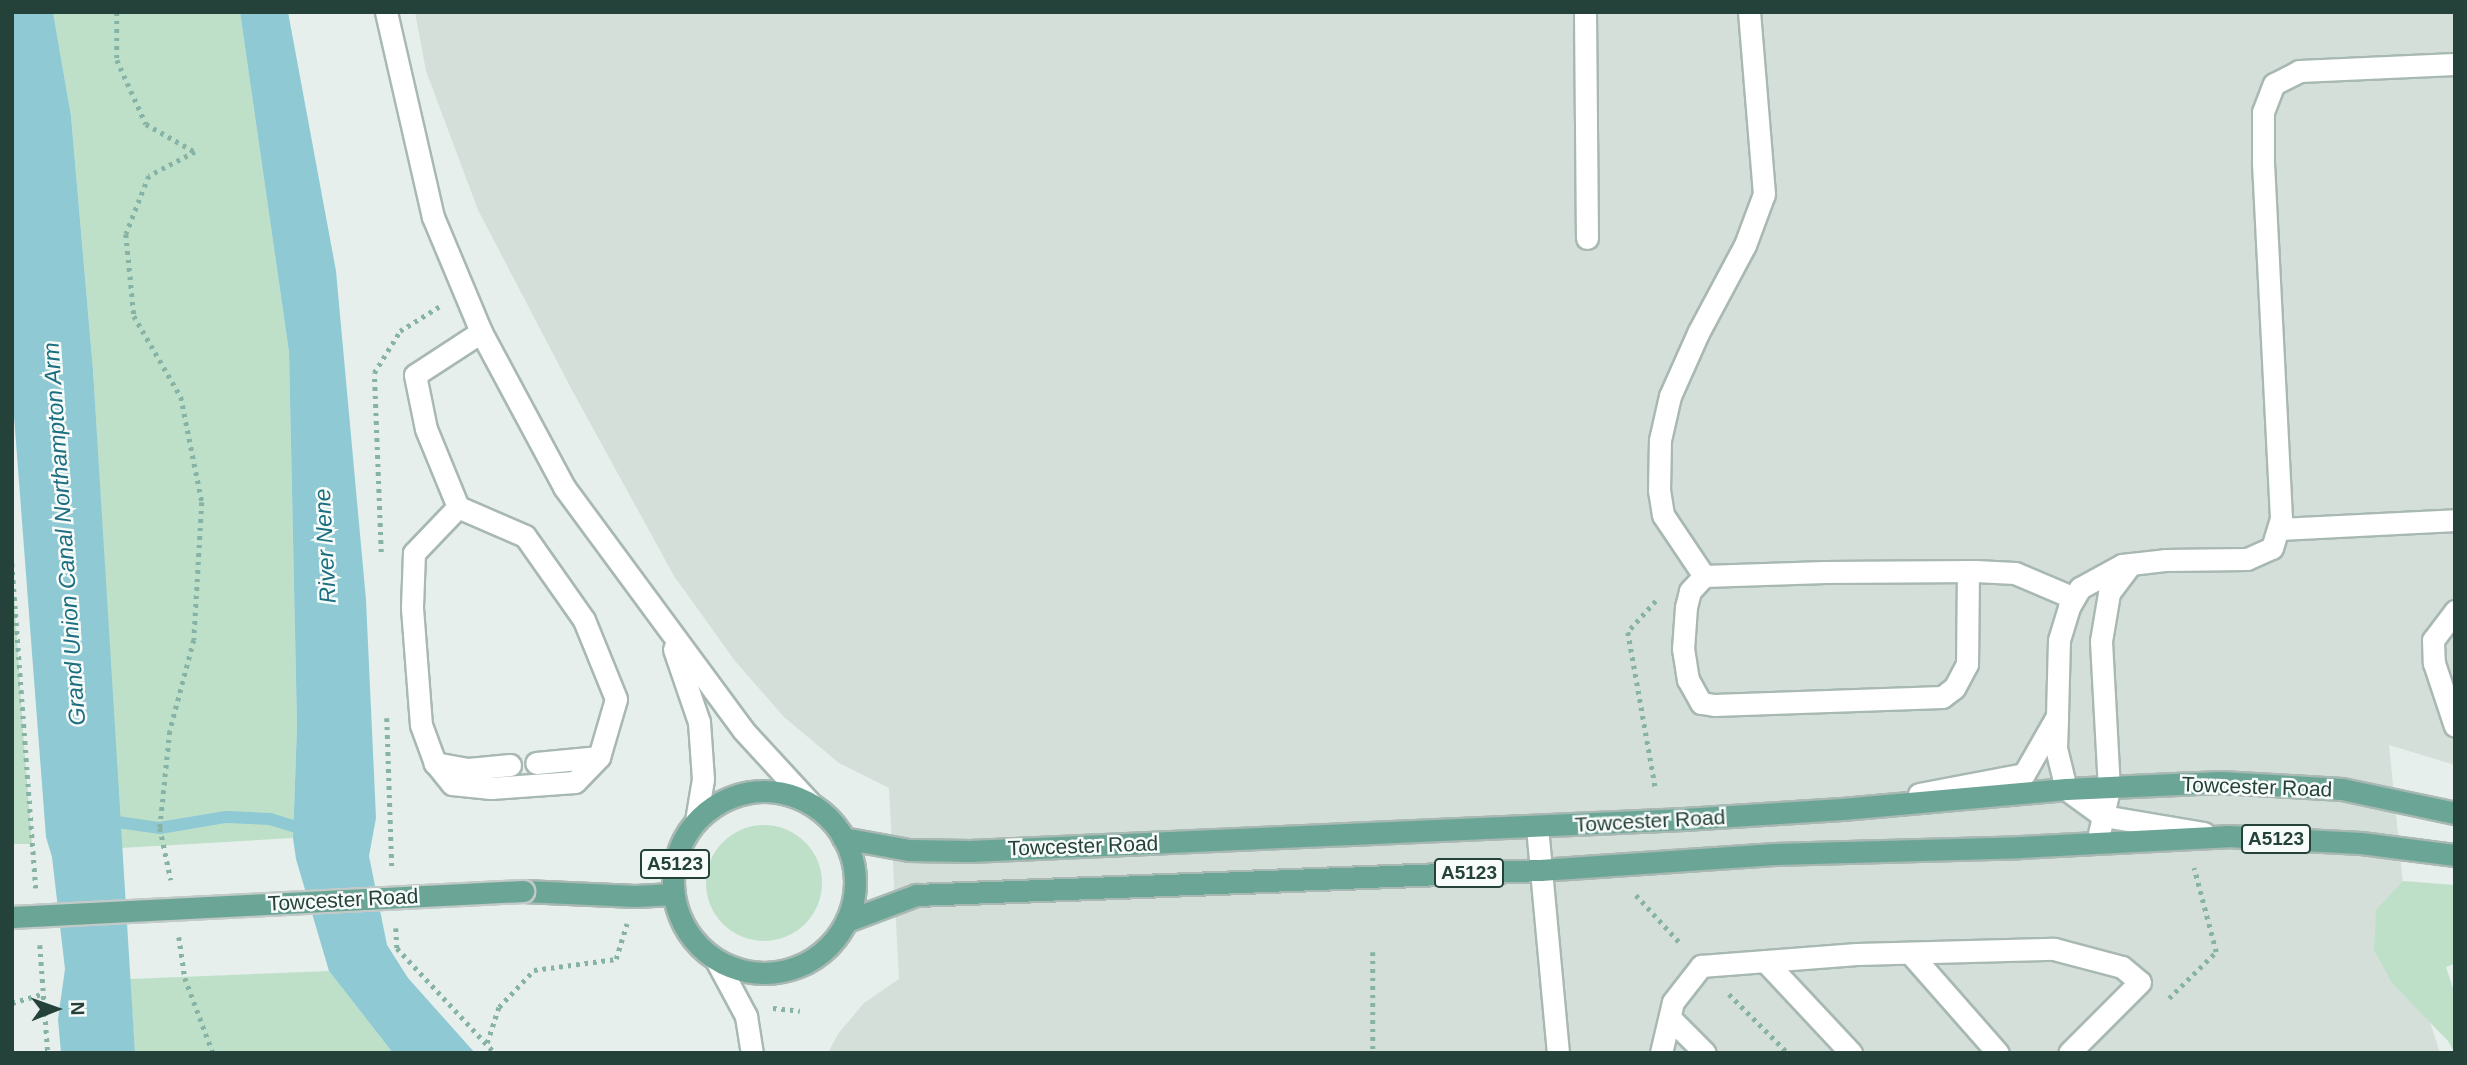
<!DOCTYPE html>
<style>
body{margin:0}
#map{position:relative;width:2467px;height:1065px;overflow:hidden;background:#e6efeb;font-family:Helvetica,sans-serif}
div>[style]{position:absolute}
.built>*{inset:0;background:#d4dfda}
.green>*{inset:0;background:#bfe0c8}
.round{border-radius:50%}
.water>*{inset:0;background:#8ec9d4}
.stream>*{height:12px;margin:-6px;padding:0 6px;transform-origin:6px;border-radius:6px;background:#8ec9d4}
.path>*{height:4.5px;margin-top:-2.25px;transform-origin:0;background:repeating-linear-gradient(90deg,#86b3a5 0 3.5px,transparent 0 8.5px)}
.roads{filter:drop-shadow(2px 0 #a8b8b2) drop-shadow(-2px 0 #a8b8b2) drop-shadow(0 2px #a8b8b2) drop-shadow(0 -2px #a8b8b2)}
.lane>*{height:21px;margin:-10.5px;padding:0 10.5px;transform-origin:10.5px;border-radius:10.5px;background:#fff}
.street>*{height:21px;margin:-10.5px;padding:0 10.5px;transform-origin:10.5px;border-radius:10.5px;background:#fff}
.primary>*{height:21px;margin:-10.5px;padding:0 10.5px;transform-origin:10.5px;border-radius:10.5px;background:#6aa596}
.primary>.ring{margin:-10.5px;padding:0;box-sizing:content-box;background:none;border:21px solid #6aa596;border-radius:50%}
.bridges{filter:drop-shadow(2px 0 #c2cac8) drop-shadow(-2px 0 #c2cac8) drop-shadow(0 2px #c2cac8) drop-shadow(0 -2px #c2cac8)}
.primary-bridge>*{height:21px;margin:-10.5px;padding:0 10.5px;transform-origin:10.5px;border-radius:10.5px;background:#6aa596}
span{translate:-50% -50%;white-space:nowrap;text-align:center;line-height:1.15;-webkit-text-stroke:5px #f7fbf9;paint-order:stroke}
.shield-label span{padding:2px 5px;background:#f7fbf9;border:2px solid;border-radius:5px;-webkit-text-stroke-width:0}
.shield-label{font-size:19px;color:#24423a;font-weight:700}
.street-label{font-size:21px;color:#24423a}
.water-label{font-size:23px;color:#1c6f80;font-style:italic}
.frame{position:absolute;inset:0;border:14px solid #24423a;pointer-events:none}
.north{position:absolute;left:21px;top:974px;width:70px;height:70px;-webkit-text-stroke:5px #f7fbf9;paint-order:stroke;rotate:89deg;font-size:19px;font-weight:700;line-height:28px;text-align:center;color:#24423a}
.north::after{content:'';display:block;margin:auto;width:24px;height:32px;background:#24423a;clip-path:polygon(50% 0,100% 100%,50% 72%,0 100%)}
</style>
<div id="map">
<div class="built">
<div style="clip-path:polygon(415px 12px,2455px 12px,2455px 765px,2389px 745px,2411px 963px,2440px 1053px,828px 1053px,838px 1034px,864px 1003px,899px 979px,889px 788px,839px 763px,784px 717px,735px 661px,674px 576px,572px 390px,478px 210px,426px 71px)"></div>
</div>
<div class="green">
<div style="clip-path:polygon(53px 12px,240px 12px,289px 352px,297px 726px,293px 838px,121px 848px,93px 370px,71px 116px)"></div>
<div style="clip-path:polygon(12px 563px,23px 731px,32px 844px,12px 844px)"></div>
<div class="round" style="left:706px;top:825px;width:116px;height:116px"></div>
<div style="clip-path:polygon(2403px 881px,2455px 885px,2455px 964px,2446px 967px,2455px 994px,2455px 1053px,2448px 1041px,2392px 983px,2374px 950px,2376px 910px)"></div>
<div style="clip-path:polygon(329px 971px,393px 1053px,135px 1053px,130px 979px)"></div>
</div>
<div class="water">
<div style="clip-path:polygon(12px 12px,53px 12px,71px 116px,93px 370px,135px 1053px,61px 1053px,58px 1019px,65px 969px,52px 857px,46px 837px,12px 390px)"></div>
<div style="clip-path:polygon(240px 12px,288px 12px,336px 271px,366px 600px,376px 818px,369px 856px,387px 945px,408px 978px,475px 1053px,393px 1053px,329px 971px,296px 859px,293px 838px,297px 726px,289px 352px)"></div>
</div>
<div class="stream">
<div style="left:103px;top:820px;width:58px;rotate:8deg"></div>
<div style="left:160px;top:828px;width:67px;rotate:-9.5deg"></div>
<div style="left:226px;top:817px;width:44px;rotate:2.6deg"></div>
<div style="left:270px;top:819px;width:41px;rotate:17.1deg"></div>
</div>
<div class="path">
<div style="left:117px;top:12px;width:48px;rotate:90deg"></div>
<div style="left:117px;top:60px;width:70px;rotate:65.6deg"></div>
<div style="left:146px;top:124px;width:56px;rotate:29.7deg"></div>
<div style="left:195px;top:152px;width:52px;rotate:152.4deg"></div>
<div style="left:149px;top:176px;width:62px;rotate:111.6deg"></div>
<div style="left:126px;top:234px;width:82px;rotate:84.4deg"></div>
<div style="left:134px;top:316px;width:94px;rotate:59.9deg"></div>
<div style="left:181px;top:397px;width:107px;rotate:78.7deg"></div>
<div style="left:202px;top:502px;width:138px;rotate:93.3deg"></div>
<div style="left:194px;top:640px;width:94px;rotate:104.8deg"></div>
<div style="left:170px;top:731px;width:98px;rotate:95.9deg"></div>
<div style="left:160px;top:828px;width:53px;rotate:78.1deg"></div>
<div style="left:381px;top:552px;width:179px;rotate:-92.2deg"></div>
<div style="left:374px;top:373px;width:49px;rotate:-58.2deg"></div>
<div style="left:400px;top:331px;width:47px;rotate:-32deg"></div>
<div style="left:12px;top:563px;width:326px;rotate:85.8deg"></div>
<div style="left:1656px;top:601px;width:42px;rotate:132.1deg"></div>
<div style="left:1628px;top:632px;width:160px;rotate:80deg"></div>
<div style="left:387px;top:718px;width:148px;rotate:88.1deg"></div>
<div style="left:1636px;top:895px;width:68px;rotate:47.4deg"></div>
<div style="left:396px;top:928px;width:20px;rotate:87deg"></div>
<div style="left:397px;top:948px;width:144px;rotate:47deg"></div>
<div style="left:179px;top:937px;width:41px;rotate:81.7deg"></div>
<div style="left:185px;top:978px;width:80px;rotate:69.5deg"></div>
<div style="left:40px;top:945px;width:108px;rotate:85.8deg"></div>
<div style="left:1373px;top:952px;width:101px;rotate:90deg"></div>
<div style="left:1729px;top:994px;width:83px;rotate:45deg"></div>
<div style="left:2169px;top:998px;width:66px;rotate:-44.4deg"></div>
<div style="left:2216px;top:952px;width:87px;rotate:-104.7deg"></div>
<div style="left:12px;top:1003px;width:34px;rotate:-17deg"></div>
<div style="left:773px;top:1008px;width:27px;rotate:6deg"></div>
<div style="left:487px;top:1043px;width:38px;rotate:-72deg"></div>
<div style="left:499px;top:1007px;width:51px;rotate:-46.6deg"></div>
<div style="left:534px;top:970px;width:83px;rotate:-7.6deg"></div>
<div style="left:616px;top:959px;width:37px;rotate:-73deg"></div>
</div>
<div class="roads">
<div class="lane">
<div style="left:1585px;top:12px;width:226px;rotate:89.5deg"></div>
<div style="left:458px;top:507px;width:84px;rotate:-112.3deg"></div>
<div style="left:426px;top:429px;width:55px;rotate:-101.5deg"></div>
<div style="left:415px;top:375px;width:79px;rotate:-33.1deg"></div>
<div style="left:2280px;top:529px;width:175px;rotate:-2.9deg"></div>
<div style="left:1968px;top:571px;width:93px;rotate:90.6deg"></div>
<div style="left:1967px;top:664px;width:27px;rotate:118deg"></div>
<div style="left:1954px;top:688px;width:15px;rotate:143deg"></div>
<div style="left:1942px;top:697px;width:228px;rotate:178deg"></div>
<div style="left:1714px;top:705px;width:13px;rotate:-171deg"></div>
<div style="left:1701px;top:703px;width:26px;rotate:-119deg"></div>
<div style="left:1688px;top:680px;width:31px;rotate:-99deg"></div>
<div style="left:1683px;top:649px;width:42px;rotate:-85.9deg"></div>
<div style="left:1686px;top:607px;width:16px;rotate:-76deg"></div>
<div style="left:1690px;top:591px;width:21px;rotate:-47deg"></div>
<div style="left:1704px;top:576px;width:121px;rotate:-1.9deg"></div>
<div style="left:1825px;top:572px;width:150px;rotate:-0.4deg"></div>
<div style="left:1975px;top:571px;width:40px;rotate:2.9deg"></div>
<div style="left:2015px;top:573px;width:64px;rotate:23deg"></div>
<div style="left:1704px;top:576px;width:73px;rotate:-123.9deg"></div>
<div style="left:1663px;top:515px;width:24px;rotate:-99deg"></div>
<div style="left:1659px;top:491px;width:51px;rotate:-88.9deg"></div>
<div style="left:1660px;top:440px;width:45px;rotate:-77.2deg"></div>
<div style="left:1670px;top:396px;width:69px;rotate:-66deg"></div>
<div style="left:1698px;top:333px;width:100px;rotate:-61.9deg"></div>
<div style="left:1745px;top:245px;width:54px;rotate:-69.6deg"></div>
<div style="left:1764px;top:194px;width:183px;rotate:-94.7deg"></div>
<div style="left:2455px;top:611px;width:36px;rotate:127deg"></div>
<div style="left:2433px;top:640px;width:23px;rotate:88deg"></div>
<div style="left:2434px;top:663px;width:66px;rotate:71.6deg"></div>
<div style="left:435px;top:763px;width:27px;rotate:51deg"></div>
<div style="left:452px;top:784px;width:39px;rotate:6deg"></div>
<div style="left:491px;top:788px;width:84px;rotate:-4.1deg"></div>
<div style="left:575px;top:782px;width:35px;rotate:-46deg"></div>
<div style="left:510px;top:765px;width:42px;rotate:174.6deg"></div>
<div style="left:468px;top:769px;width:34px;rotate:-170deg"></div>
<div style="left:435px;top:763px;width:40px;rotate:-110.2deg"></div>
<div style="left:421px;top:725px;width:118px;rotate:-94.4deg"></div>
<div style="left:412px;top:607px;width:54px;rotate:-87.9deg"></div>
<div style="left:414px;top:553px;width:64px;rotate:-46.3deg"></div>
<div style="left:458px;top:507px;width:73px;rotate:23.4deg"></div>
<div style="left:525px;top:536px;width:103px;rotate:54.9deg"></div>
<div style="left:584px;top:620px;width:85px;rotate:67.9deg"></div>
<div style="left:616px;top:699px;width:60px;rotate:106.3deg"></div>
<div style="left:599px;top:757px;width:63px;rotate:174.6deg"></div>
<div style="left:1919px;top:794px;width:107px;rotate:-10.8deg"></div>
<div style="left:2024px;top:774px;width:64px;rotate:-60.3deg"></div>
<div style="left:1537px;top:827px;width:227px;rotate:84.7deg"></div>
<div style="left:2204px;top:833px;width:102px;rotate:-170.4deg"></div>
<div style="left:2103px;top:816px;width:46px;rotate:-143.9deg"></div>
<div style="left:2066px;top:789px;width:42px;rotate:-103.7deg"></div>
<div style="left:2056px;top:748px;width:32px;rotate:-88deg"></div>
<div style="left:2057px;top:716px;width:76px;rotate:-88.5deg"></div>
<div style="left:2059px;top:640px;width:34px;rotate:-73deg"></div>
<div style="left:2069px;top:607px;width:22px;rotate:-60deg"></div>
<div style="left:2080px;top:588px;width:48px;rotate:-28.7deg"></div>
<div style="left:2122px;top:565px;width:43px;rotate:-6.6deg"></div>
<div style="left:2165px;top:560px;width:82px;rotate:-0.7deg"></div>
<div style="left:2247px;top:559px;width:27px;rotate:-24deg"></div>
<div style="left:2272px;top:548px;width:31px;rotate:-73deg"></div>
<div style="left:2281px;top:518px;width:355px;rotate:-92.9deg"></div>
<div style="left:2263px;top:163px;width:51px;rotate:-90deg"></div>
<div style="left:2263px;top:112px;width:30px;rotate:-69deg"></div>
<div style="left:2274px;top:84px;width:28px;rotate:-27deg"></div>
<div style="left:2299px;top:71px;width:156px;rotate:-2.6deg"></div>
<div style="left:2097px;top:843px;width:55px;rotate:-77.5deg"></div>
<div style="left:2109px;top:789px;width:148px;rotate:-93.1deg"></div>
<div style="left:2101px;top:641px;width:49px;rotate:-80.5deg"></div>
<div style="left:2109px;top:593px;width:36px;rotate:-53deg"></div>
<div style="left:1910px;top:953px;width:133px;rotate:48.7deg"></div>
<div style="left:716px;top:960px;width:64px;rotate:61.8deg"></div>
<div style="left:746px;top:1016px;width:37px;rotate:81deg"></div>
<div style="left:1765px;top:961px;width:126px;rotate:46.9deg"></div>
<div style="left:1670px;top:1018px;width:49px;rotate:45deg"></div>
<div style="left:1661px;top:1053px;width:52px;rotate:-76.8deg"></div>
<div style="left:1673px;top:1002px;width:46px;rotate:-52.1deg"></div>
<div style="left:1701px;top:966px;width:156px;rotate:-4.4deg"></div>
<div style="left:1857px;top:954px;width:197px;rotate:-1.5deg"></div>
<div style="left:2054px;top:949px;width:70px;rotate:14.8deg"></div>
<div style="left:2122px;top:967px;width:23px;rotate:40deg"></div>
<div style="left:2140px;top:982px;width:100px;rotate:135deg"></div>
</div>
<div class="street">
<div style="left:386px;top:12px;width:210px;rotate:77.1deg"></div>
<div style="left:433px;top:217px;width:125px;rotate:67.3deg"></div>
<div style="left:481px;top:332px;width:176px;rotate:61.8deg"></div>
<div style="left:564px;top:487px;width:302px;rotate:53.6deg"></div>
<div style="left:743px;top:730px;width:100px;rotate:47.4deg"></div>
<div style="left:674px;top:649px;width:77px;rotate:71.1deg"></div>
<div style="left:699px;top:722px;width:57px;rotate:86deg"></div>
<div style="left:703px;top:779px;width:43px;rotate:99.5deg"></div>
</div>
<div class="primary">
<div class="ring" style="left:673px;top:791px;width:161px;height:161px"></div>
<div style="left:843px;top:838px;width:67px;rotate:10.3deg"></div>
<div style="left:909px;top:850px;width:61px;rotate:0.9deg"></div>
<div style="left:970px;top:851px;width:715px;rotate:-2.57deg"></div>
<div style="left:1684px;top:819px;width:158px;rotate:-3.6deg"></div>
<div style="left:1842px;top:809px;width:225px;rotate:-5.1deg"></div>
<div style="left:2066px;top:789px;width:155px;rotate:-2.6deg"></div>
<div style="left:2221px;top:782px;width:121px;rotate:3.3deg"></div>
<div style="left:2342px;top:789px;width:116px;rotate:12deg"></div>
<div style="left:523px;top:891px;width:112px;rotate:2.6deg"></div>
<div style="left:635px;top:896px;width:38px;rotate:-3deg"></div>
<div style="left:847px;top:921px;width:74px;rotate:-20.6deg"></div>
<div style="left:916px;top:895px;width:625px;rotate:-2.29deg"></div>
<div style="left:1540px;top:870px;width:235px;rotate:-3.9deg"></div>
<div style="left:1774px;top:854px;width:246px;rotate:-1.6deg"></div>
<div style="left:2020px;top:847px;width:207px;rotate:-3deg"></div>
<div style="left:2227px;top:836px;width:134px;rotate:3deg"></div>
<div style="left:2361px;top:843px;width:95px;rotate:7.3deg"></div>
</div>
</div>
<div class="bridges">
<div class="primary-bridge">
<div style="left:12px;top:917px;width:512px;rotate:-2.91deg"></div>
</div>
</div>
<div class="shield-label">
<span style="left:2276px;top:839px">A5123</span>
<span style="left:675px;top:864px">A5123</span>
<span style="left:1469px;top:873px">A5123</span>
</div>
<div class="street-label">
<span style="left:2257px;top:787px;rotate:2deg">Towcester Road</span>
<span style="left:1650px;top:821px;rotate:-3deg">Towcester Road</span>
<span style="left:1083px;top:846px;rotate:-2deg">Towcester Road</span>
<span style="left:343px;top:900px;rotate:-3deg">Towcester Road</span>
</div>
<div class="water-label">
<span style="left:64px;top:534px;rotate:-94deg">Grand Union Canal Northampton Arm</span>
<span style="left:325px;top:546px;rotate:-93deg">River Nene</span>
</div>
<div class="frame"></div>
<div class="north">N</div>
</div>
